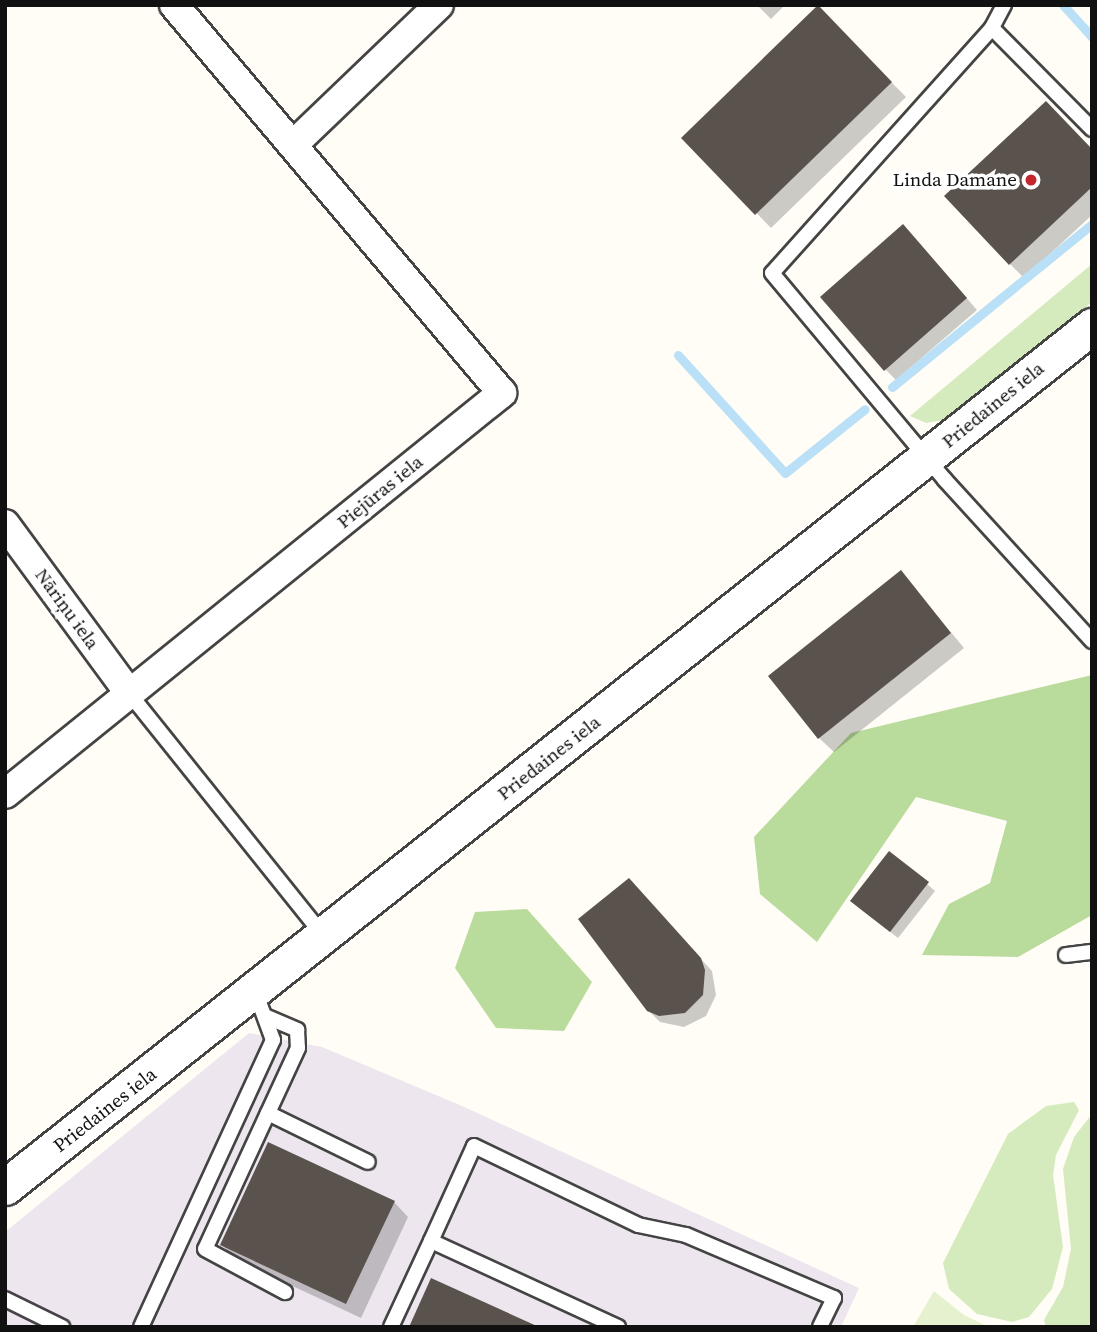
<!DOCTYPE html>
<meta charset="utf-8">
<style>
body{margin:0}
#map{position:relative;width:1097px;height:1332px;overflow:hidden;background:#fffdf5;font-family:"Source Serif 4",serif}
div>[style]{position:absolute}
.industrial>*{inset:0;background:#eee6ef}
.green>*{inset:0;background:#d5ebbd}
.forest>*{inset:0;background:#b9dc9c}
.pitch>*{inset:0;background:#e6f2cf}
.shadow>*{inset:0;background:#0003}
.stream>*{height:9px;margin:-4.5px;padding:0 4.5px;transform-origin:4.5px;border-radius:4.5px;background:#b9e0f7}
.building>*{inset:0;background:#5a524d}
.roads{filter:drop-shadow(2px 0 #444) drop-shadow(-2px 0 #444) drop-shadow(0 2px #444) drop-shadow(0 -2px #444)}
.service>*{height:14px;margin:-7px;padding:0 7px;transform-origin:7px;border-radius:7px;background:#fff}
.minor>*{height:28px;margin:-14px;padding:0 14px;transform-origin:14px;border-radius:14px;background:#fff}
.tertiary>*{height:35px;margin:-17.5px;padding:0 17.5px;transform-origin:17.5px;border-radius:17.5px;background:#fff}
.dots>*{width:19px;height:19px;translate:-50% -50%;box-sizing:border-box;border:4px solid #fff;border-radius:50%}
span{translate:-50% -50%;white-space:nowrap;text-align:center;line-height:1.15;-webkit-text-stroke:7px #fff;paint-order:stroke}
.poi-label{font-size:19px;color:#111}
.right{translate:-100% -50%;text-align:right}
.street-label{font-size:19px;color:#111}
.frame{position:absolute;inset:0;border:7px solid #111;pointer-events:none}
</style>
<div id="map">
<div class="industrial">
<div style="clip-path:polygon(249px 1033px,322px 1047px,462px 1106px,859px 1288px,841px 1327px,5px 1327px,5px 1232px)"></div>
</div>
<div class="green">
<div style="clip-path:polygon(1092px 264px,1092px 302px,949px 419px,926px 423px,910px 416px)"></div>
<div style="clip-path:polygon(1074px 1102px,1079px 1110px,1056px 1155px,1053px 1175px,1063px 1247px,1052px 1289px,1029px 1317px,1012px 1322px,977px 1314px,949px 1289px,943px 1263px,1008px 1134px,1046px 1106px)"></div>
<div style="clip-path:polygon(1092px 1114px,1092px 1327px,1046px 1327px,1044px 1320px,1063px 1287px,1071px 1249px,1063px 1169px,1074px 1137px)"></div>
</div>
<div class="forest">
<div style="clip-path:polygon(1092px 675px,1092px 915px,1018px 957px,922px 955px,949px 904px,990px 883px,1007px 821px,916px 797px,817px 942px,760px 894px,754px 837px,851px 733px)"></div>
<div style="clip-path:polygon(527px 909px,592px 982px,564px 1031px,496px 1028px,455px 968px,475px 912px)"></div>
</div>
<div class="pitch">
<div style="clip-path:polygon(934px 1291px,964px 1315px,989px 1327px,913px 1327px)"></div>
</div>
<div class="shadow">
<div style="clip-path:polygon(757px 5px,785px 5px,771px 19px)"></div>
<div style="clip-path:polygon(818px 8px,906px 97px,771px 228px,684px 138px)"></div>
<div style="clip-path:polygon(1092px 151px,1092px 215px,1024px 278px,1010px 264px)"></div>
<div style="clip-path:polygon(914px 237px,977px 310px,896px 380px,885px 369px)"></div>
<div style="clip-path:polygon(901px 572px,964px 648px,834px 752px,819px 738px)"></div>
<div style="clip-path:polygon(927px 884px,935px 891px,898px 938px,859px 908px)"></div>
<div style="clip-path:polygon(640px 892px,712px 971px,716px 995px,706px 1016px,684px 1027px,660px 1022px,648px 1010px)"></div>
<div style="clip-path:polygon(394px 1202px,408px 1217px,361px 1318px,237px 1260px,222px 1245px)"></div>
</div>
<div class="stream">
<div style="left:1063px;top:5px;width:43px;rotate:47.8deg"></div>
<div style="left:678px;top:355px;width:159px;rotate:47.8deg"></div>
<div style="left:785px;top:473px;width:102px;rotate:-38.7deg"></div>
<div style="left:892px;top:387px;width:258px;rotate:-39.2deg"></div>
</div>
<div class="building">
<div style="clip-path:polygon(818px 5px,892px 82px,755px 215px,681px 138px)"></div>
<div style="clip-path:polygon(1046px 101px,1092px 149px,1092px 187px,1009px 265px,944px 196px)"></div>
<div style="clip-path:polygon(903px 224px,967px 298px,884px 371px,820px 297px)"></div>
<div style="clip-path:polygon(901px 570px,951px 633px,818px 739px,768px 676px)"></div>
<div style="clip-path:polygon(889px 851px,929px 882px,890px 932px,850px 901px)"></div>
<div style="clip-path:polygon(629px 878px,701px 958px,705px 970px,703px 995px,685px 1013px,659px 1016px,647px 1011px,578px 919px)"></div>
<div style="clip-path:polygon(268px 1142px,395px 1201px,346px 1304px,220px 1245px)"></div>
<div style="clip-path:polygon(431px 1278px,539px 1327px,409px 1327px)"></div>
</div>
<div class="roads">
<div class="service">
<div style="left:1004px;top:5px;width:26px;rotate:118deg"></div>
<div style="left:992px;top:28px;width:329px;rotate:131.9deg"></div>
<div style="left:772px;top:273px;width:270px;rotate:50.1deg"></div>
<div style="left:945px;top:480px;width:218px;rotate:47.6deg"></div>
<div style="left:992px;top:28px;width:142px;rotate:45.3deg"></div>
<div style="left:129px;top:693px;width:310px;rotate:51.3deg"></div>
<div style="left:1066px;top:955px;width:26px;rotate:-7deg"></div>
<div style="left:267px;top:1017px;width:33px;rotate:23deg"></div>
<div style="left:297px;top:1030px;width:18px;rotate:87deg"></div>
<div style="left:298px;top:1048px;width:221px;rotate:114.8deg"></div>
<div style="left:205px;top:1249px;width:91px;rotate:28.3deg"></div>
<div style="left:268px;top:1113px;width:111px;rotate:26.1deg"></div>
<div style="left:431px;top:1241px;width:104px;rotate:-65.6deg"></div>
<div style="left:474px;top:1146px;width:182px;rotate:25.7deg"></div>
<div style="left:638px;top:1225px;width:49px;rotate:11.8deg"></div>
<div style="left:686px;top:1235px;width:161px;rotate:23.1deg"></div>
<div style="left:834px;top:1298px;width:32px;rotate:116deg"></div>
<div style="left:5px;top:1299px;width:64px;rotate:26.2deg"></div>
<div style="left:141px;top:1327px;width:316px;rotate:-65.3deg"></div>
<div style="left:273px;top:1040px;width:52px;rotate:-110.2deg"></div>
<div style="left:391px;top:1327px;width:95px;rotate:-65.1deg"></div>
<div style="left:431px;top:1241px;width:206px;rotate:24.7deg"></div>
</div>
<div class="minor">
<div style="left:293px;top:145px;width:202px;rotate:-43.8deg"></div>
<div style="left:5px;top:524px;width:210px;rotate:53.7deg"></div>
<div style="left:5px;top:794px;width:639px;rotate:-38.9deg"></div>
<div style="left:502px;top:393px;width:508px;rotate:-130.21deg"></div>
</div>
<div class="tertiary">
<div style="left:5px;top:1187px;width:1387px;rotate:-38.38deg"></div>
</div>
</div>
<div class="dots">
<div style="left:1031px;top:180px;background:#c4262e"></div>
</div>
<div class="poi-label">
<span class="right" style="left:1017px;top:180px">Linda Damane</span>
</div>
<div class="street-label">
<span style="left:993px;top:405px;rotate:-39deg">Priedaines iela</span>
<span style="left:380px;top:492px;rotate:-39deg">Piejūras iela</span>
<span style="left:67px;top:609px;rotate:54deg">Nāriņu iela</span>
<span style="left:549px;top:758px;rotate:-38deg">Priedaines iela</span>
<span style="left:105px;top:1110px;rotate:-38deg">Priedaines iela</span>
</div>
<div class="frame"></div>
</div>
